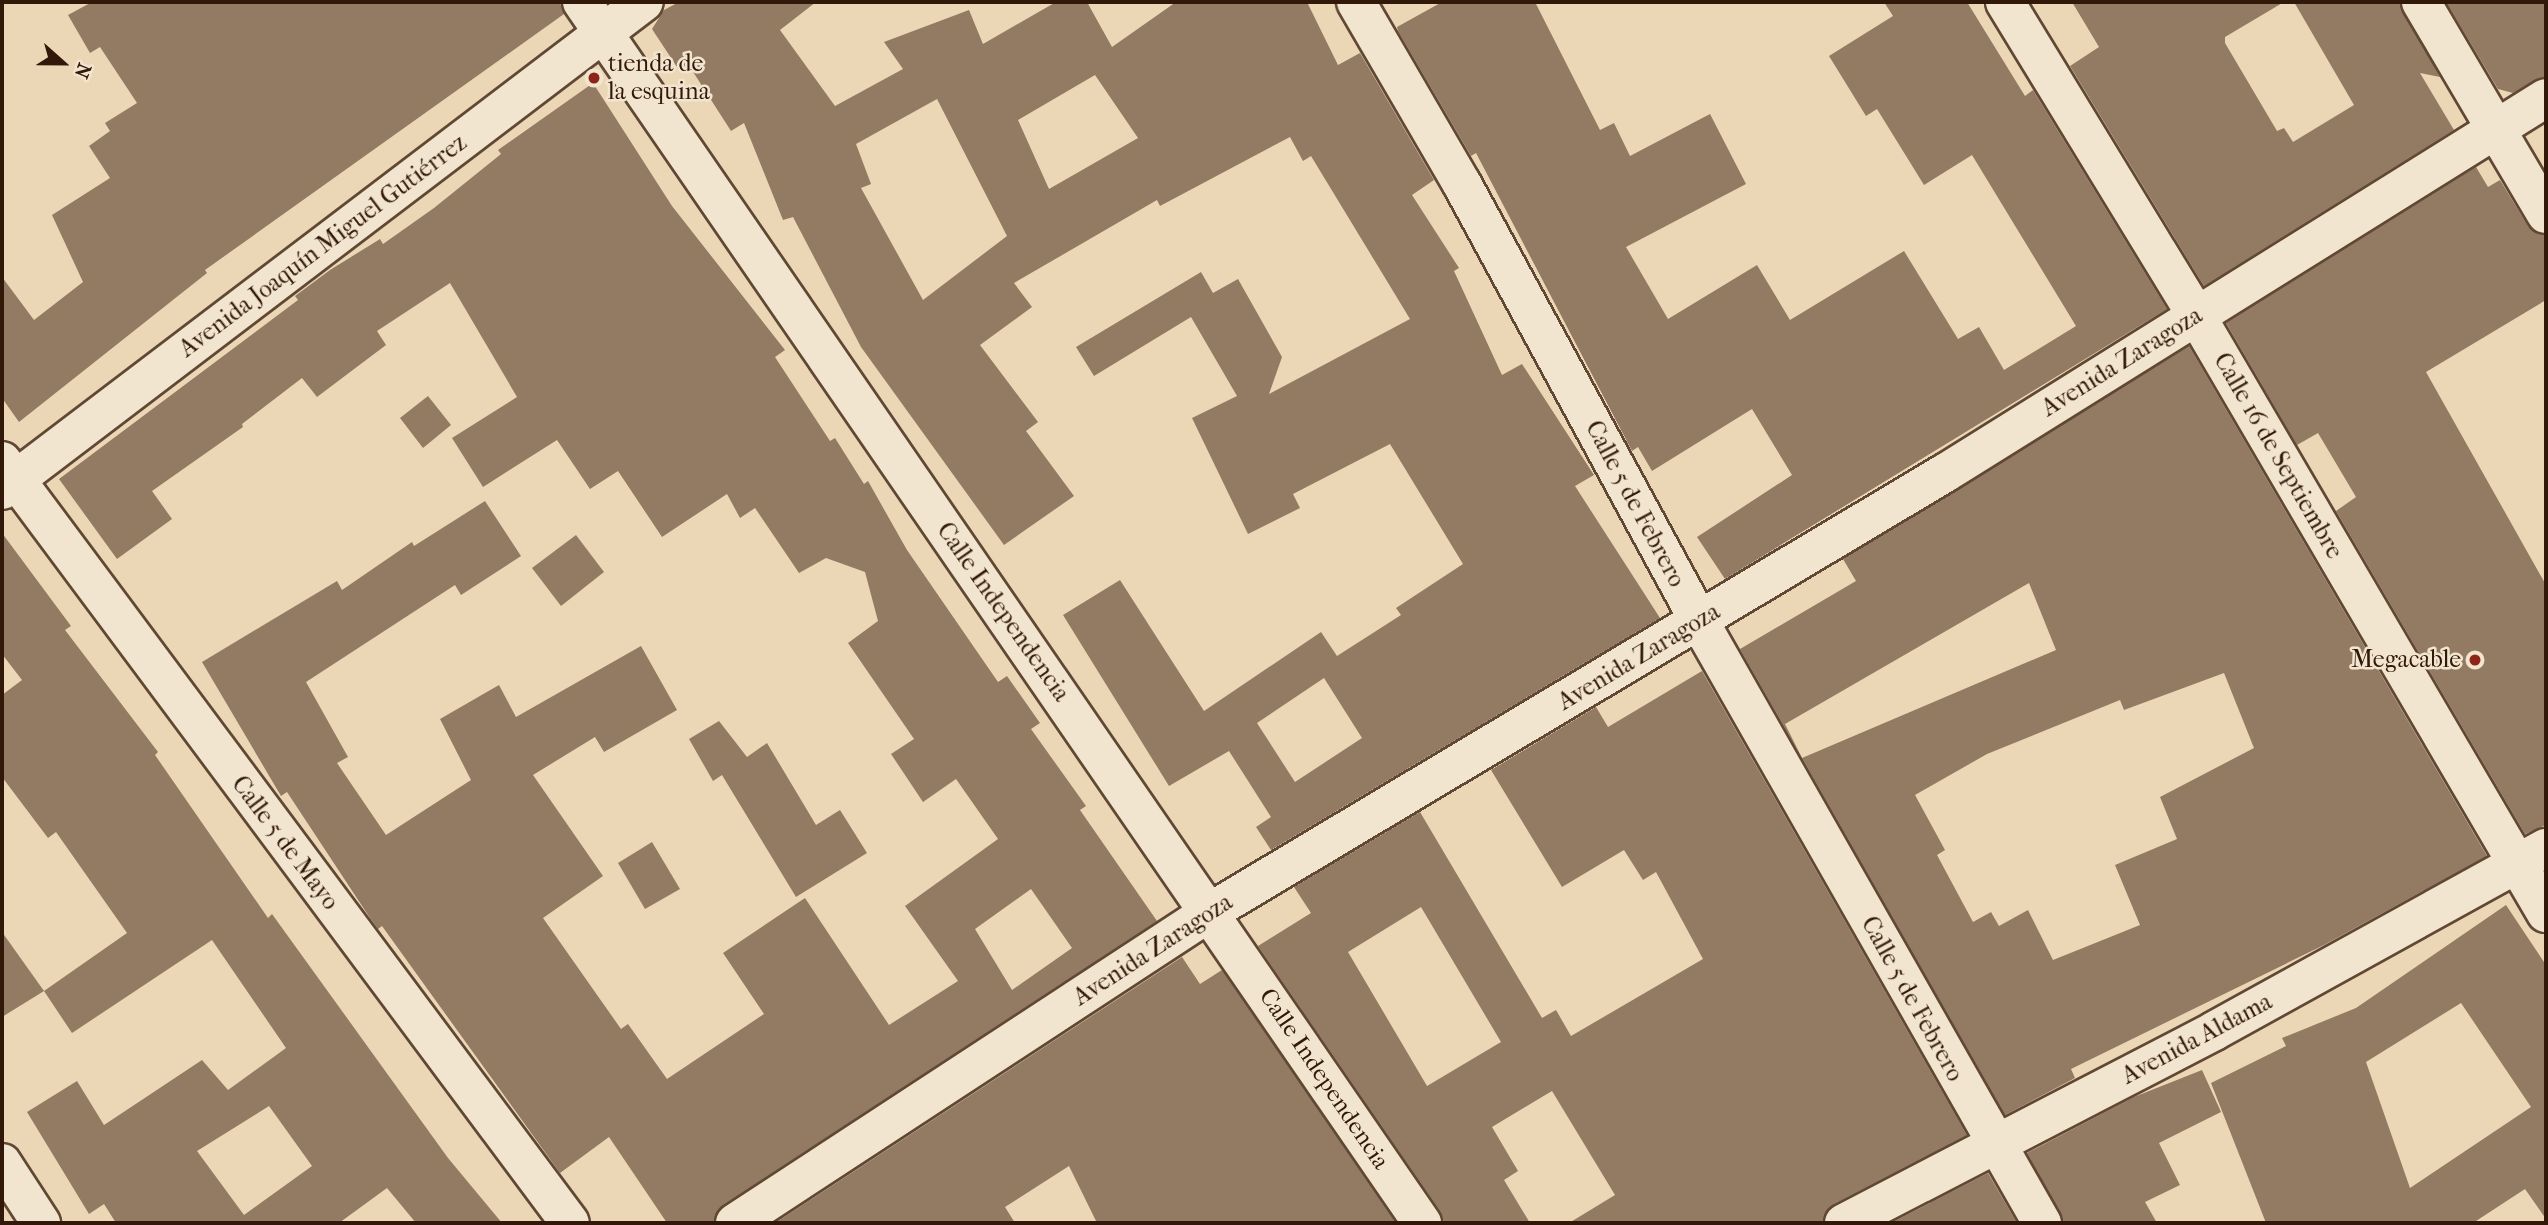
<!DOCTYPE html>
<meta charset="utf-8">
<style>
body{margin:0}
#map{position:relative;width:2548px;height:1225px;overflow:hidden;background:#ebd7b5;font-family:"IM FELL French Canon",serif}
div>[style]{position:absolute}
.building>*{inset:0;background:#927b62}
.roads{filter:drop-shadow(2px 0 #604834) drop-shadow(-2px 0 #604834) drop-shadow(0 2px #604834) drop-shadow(0 -2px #604834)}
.street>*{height:38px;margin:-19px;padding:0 19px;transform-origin:19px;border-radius:19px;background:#f2e5cf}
.secondary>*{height:38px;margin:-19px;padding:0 19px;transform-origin:19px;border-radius:19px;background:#f2e5cf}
.dots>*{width:19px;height:19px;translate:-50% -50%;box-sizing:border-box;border:4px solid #f2e5cf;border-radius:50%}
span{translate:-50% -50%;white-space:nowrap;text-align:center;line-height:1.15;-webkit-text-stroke:5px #f2e5cf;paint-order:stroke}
.poi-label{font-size:24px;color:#311809}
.left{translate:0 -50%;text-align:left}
.right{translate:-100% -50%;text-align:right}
.street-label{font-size:24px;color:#311809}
.frame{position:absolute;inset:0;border:4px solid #311809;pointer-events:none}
.north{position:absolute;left:28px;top:28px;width:70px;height:70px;-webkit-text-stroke:5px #f2e5cf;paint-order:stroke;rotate:111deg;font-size:19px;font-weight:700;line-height:28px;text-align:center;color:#311809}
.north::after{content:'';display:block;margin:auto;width:24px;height:32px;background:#311809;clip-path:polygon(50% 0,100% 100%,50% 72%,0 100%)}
</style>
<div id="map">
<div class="building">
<div style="clip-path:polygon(92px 2px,560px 2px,564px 14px,205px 270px,207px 273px,19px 422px,2px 398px,2px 277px,34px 320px,83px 282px,52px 215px,110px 178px,89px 146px,110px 131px,105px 123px,137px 103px,100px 47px,90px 53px,68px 15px)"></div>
<div style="clip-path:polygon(evenodd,679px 2px,816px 2px,780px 30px,835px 106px,903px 69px,884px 42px,969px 10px,983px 44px,1056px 2px,1087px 2px,1112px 47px,1176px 2px,1307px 2px,1338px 65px,1360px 53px,1434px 180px,1412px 195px,1459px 268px,1454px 271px,1502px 375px,1522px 364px,1594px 475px,1575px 486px,1660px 618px,1271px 850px,1256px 827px,1271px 817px,1229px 751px,1169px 786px,1063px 615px,1120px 580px,1204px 711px,1321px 632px,1337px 656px,1401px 615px,1396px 608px,1463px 564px,1390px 444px,1293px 494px,1300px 508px,1248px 534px,1192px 418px,1237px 396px,1191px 317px,1094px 376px,1076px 347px,1201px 272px,1213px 293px,1238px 279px,1282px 357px,1269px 394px,1410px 319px,1311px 156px,1303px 161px,1290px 137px,1160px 206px,1157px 200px,1014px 283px,1032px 307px,980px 345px,1038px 422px,1026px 431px,1074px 496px,1004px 545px,861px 347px,793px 217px,783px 220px,744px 123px,731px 131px,688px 64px,679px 70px,652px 29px,664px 10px,679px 2px,1095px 75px,1138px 138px,1049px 189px,1018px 120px,1095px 75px,679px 2px,937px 99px,1007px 236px,923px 300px,861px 188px,871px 184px,856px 144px,937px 99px,679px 2px,1324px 678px,1362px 738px,1295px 782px,1257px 723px,1324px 678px)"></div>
<div style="clip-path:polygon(1442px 2px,1535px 2px,1600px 130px,1614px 123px,1630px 156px,1710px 114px,1746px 184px,1626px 247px,1668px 319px,1757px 265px,1790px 320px,1904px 251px,1958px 339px,1979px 327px,2004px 370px,2076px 326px,1972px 155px,1924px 185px,1877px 109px,1866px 116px,1829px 56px,1893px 16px,1884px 2px,1967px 2px,2025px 96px,2033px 90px,2167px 309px,1725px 579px,1697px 537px,1792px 475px,1752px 409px,1652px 471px,1638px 447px,1632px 451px,1476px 153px,1471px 156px,1398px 31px,1397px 27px)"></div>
<div style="clip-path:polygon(2072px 2px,2284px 2px,2225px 37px,2225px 43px,2277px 131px,2284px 128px,2293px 142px,2354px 105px,2294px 2px,2399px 2px,2440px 77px,2420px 73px,2454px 130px,2204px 286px,2070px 66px,2099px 47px)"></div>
<div style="clip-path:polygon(2446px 2px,2546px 2px,2546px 76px,2513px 93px,2498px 89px)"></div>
<div style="clip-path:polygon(evenodd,593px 83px,672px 206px,785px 350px,775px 357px,830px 441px,835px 438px,864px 484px,868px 481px,907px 550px,998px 682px,1007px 676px,1040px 723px,1031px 729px,1086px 806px,1080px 810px,1157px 921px,723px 1205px,713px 1223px,667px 1223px,609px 1137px,560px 1173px,382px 926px,378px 929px,370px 918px,287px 792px,281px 796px,202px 662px,337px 581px,342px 590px,412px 542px,414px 546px,485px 501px,521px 556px,461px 595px,455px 585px,306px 682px,348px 757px,337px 763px,386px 835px,471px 780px,440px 719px,499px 685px,516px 717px,641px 646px,677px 710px,604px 752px,595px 737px,533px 775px,603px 876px,543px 918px,621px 1029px,628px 1024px,667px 1079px,764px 1014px,723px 953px,805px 898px,889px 1025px,958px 981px,905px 906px,998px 839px,956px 779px,923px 802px,891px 754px,914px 739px,848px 643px,878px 621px,865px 572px,826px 558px,799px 573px,755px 508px,740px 518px,727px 494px,662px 537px,618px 471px,590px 489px,557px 440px,483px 487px,452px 438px,517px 397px,450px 283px,377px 331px,386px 345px,317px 397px,302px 378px,242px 424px,243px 427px,152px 491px,172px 519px,117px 559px,59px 479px,298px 300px,295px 296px,330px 270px,380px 239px,383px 244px,434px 208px,501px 154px,498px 150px,593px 83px,1031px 889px,1072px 948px,1012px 990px,975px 929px,1031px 889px)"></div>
<div style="clip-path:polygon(2476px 167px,2488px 187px,2500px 180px,2528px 226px,2546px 236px,2546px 300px,2426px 372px,2546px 585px,2546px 825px,2525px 834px,2336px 511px,2356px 497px,2318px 433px,2297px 445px,2226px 323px)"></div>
<div style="clip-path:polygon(evenodd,2189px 346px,2487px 856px,2324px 945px,2071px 1069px,2075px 1078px,2005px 1115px,1740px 649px,1856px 581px,1843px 559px,2189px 346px,2029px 583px,2056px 650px,1802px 758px,1785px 724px,2029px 583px,2189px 346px,2224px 673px,2254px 748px,2160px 797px,2177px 839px,2115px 865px,2140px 925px,2053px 960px,2028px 910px,1999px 926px,1991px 912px,1973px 922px,1937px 855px,1945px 850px,1915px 795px,1987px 754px,2120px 700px,2124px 710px,2224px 673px)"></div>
<div style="clip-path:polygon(428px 396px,451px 425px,423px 448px,400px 418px)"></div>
<div style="clip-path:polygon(evenodd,2px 533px,71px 626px,65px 630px,158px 752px,155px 755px,268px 918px,272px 914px,448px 1158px,502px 1223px,416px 1223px,387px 1188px,339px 1223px,116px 1223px,104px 1204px,89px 1214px,27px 1112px,77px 1081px,104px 1125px,202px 1060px,228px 1090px,286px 1048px,212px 940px,72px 1033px,44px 991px,127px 933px,56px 832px,48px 838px,2px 777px,2px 695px,22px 680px,2px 654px,2px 533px,269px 1106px,312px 1166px,244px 1215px,197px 1151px,269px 1106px)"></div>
<div style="clip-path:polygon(576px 535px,604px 572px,561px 606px,532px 568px)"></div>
<div style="clip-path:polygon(evenodd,1702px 671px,1967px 1135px,1834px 1204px,1822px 1223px,1569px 1223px,1615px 1195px,1552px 1091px,1492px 1127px,1518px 1171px,1504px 1180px,1530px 1223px,1444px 1223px,1440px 1211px,1258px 946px,1311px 913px,1294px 887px,1420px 812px,1542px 1018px,1556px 1010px,1571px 1036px,1703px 959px,1656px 872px,1643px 880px,1624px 850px,1562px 887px,1491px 770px,1596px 707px,1608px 727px,1702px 671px,1421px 907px,1501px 1042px,1427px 1086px,1348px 952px,1421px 907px)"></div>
<div style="clip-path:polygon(719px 721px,747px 757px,767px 743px,816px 825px,840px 810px,867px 853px,796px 897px,722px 775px,713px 781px,689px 739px)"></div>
<div style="clip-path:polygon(652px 842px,680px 889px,645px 909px,618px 863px)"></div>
<div style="clip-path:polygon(evenodd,2506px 905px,2546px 965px,2546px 1219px,2525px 1189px,2473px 1223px,2266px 1223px,2211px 1083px,2286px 1046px,2282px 1038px,2356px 1008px,2506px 905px,2461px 1003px,2531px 1107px,2410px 1188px,2366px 1062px,2461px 1003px)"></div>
<div style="clip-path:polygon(2px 932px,44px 991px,2px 1017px)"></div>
<div style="clip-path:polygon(1182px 957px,1200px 984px,1222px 970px,1396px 1223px,1097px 1223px,1069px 1166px,1005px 1207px,1015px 1223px,775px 1223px)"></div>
<div style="clip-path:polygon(2202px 1070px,2221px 1112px,2159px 1143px,2180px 1185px,2145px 1202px,2157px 1223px,2064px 1223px,2027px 1153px,2134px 1097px)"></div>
<div style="clip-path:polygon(1988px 1173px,2017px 1223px,1891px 1223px)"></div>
</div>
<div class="roads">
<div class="street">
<div style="left:582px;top:2px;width:1482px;rotate:55.47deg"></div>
<div style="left:1356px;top:2px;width:211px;rotate:59.8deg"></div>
<div style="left:1462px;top:184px;width:497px;rotate:61.5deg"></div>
<div style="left:1699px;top:621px;width:693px;rotate:60.33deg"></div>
<div style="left:2px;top:461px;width:950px;rotate:53.3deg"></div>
<div style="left:2px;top:1163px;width:72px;rotate:57deg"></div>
<div style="left:735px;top:1223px;width:568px;rotate:-33.21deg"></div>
<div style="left:1210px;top:912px;width:856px;rotate:-30.85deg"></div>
<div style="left:1945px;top:473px;width:708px;rotate:-31.96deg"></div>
<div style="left:1844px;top:1223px;width:417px;rotate:-27.4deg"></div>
<div style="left:2214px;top:1031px;width:379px;rotate:-28.9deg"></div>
</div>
<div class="secondary">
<div style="left:2005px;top:2px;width:367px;rotate:58.6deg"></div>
<div style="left:2196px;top:315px;width:693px;rotate:59.66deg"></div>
<div style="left:2421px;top:2px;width:246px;rotate:59.5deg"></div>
<div style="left:2px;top:490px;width:806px;rotate:-37.24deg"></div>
</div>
</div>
<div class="dots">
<div style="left:594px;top:78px;background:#8f2418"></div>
<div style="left:2475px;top:660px;background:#8f2418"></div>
</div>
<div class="poi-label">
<span class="left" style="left:608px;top:78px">tienda de<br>la esquina</span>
<span class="right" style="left:2461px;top:660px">Megacable</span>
</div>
<div class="street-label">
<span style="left:323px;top:246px;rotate:-37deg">Avenida Joaquín Miguel Gutiérrez</span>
<span style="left:2122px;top:362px;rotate:-32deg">Avenida Zaragoza</span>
<span style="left:2278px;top:456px;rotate:60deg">Calle 16 de Septiembre</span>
<span style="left:1635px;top:504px;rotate:62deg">Calle 5 de Febrero</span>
<span style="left:1003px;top:612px;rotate:55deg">Calle Independencia</span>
<span style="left:1639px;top:657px;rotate:-31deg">Avenida Zaragoza</span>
<span style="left:285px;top:843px;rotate:53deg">Calle 5 de Mayo</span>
<span style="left:1153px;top:950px;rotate:-33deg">Avenida Zaragoza</span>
<span style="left:1912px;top:999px;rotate:61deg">Calle 5 de Febrero</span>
<span style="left:2197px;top:1039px;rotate:-28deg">Avenida Aldama</span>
<span style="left:1324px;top:1079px;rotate:56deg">Calle Independencia</span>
</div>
<div class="frame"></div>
<div class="north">N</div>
</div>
